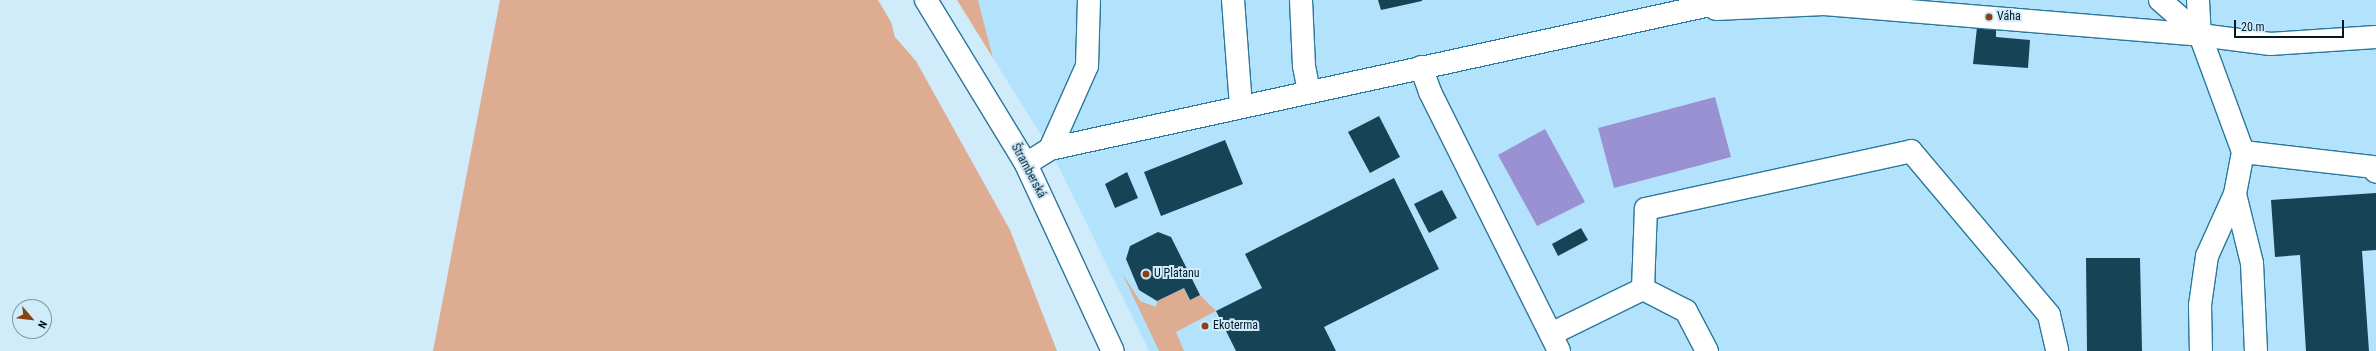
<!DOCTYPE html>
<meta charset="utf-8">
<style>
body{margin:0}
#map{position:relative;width:2376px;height:351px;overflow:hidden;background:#d0ecfb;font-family:"Roboto Condensed",sans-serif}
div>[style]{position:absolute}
.built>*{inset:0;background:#b3e3fc}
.green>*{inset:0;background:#ddac91}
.water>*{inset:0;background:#9a91d3}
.building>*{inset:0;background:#164356}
.roads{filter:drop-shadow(1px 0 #2a7899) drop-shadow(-1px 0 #2a7899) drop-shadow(0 1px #2a7899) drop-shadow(0 -1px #2a7899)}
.minor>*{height:22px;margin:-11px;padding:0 11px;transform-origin:11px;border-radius:11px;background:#fff}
.dots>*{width:11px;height:11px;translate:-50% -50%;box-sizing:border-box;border:2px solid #d0ecfb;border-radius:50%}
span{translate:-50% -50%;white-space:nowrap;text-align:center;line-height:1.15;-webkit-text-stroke:4px #d0ecfb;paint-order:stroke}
.poi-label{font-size:12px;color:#001a27}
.left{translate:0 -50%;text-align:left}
.street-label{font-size:12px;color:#001a27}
.north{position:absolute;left:12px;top:299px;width:40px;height:40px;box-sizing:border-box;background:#d0ecfb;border:1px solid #7d98a6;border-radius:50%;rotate:118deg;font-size:11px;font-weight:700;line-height:16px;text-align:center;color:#001a27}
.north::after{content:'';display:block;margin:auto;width:14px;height:18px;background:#874316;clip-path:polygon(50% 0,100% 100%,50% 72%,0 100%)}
.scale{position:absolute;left:2234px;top:20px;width:110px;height:18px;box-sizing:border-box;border:2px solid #001a27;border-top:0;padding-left:5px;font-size:12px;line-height:14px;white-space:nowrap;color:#001a27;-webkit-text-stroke:3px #d0ecfb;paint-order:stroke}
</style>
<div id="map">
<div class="built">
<div style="clip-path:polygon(978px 0,2376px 0,2376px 351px,1149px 351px,1050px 149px,993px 58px)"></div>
</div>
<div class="green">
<div style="clip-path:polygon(500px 0,878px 0,891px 22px,895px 37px,916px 61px,1010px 230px,1057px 351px,433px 351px)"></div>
<div style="clip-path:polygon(957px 0,978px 0,993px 58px)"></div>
<div style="clip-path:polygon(1122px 273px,1140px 301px,1156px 307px,1157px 301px,1184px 288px,1189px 300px,1200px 295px,1216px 311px,1176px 332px,1184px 351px,1159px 351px)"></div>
</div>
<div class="water">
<div style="clip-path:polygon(1715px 97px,1731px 157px,1614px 188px,1598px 128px)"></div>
<div style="clip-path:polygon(1545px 129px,1585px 202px,1537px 226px,1498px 155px)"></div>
</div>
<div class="building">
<div style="clip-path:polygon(1378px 0,1422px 0,1422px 1px,1381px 10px)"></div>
<div style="clip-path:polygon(2044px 11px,2167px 21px,2165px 41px,1996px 29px,1996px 37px,2030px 40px,2028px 68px,1973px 64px,1977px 27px)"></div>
<div style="clip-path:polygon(1379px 116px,1400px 157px,1370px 173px,1348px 132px)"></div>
<div style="clip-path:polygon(1225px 140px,1243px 184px,1161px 216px,1144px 172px)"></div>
<div style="clip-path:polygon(1127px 172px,1138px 198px,1115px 208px,1105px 184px)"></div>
<div style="clip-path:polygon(1394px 178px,1439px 269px,1324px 327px,1336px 351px,1236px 351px,1216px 311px,1262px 288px,1245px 254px)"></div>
<div style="clip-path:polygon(1442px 190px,1457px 218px,1429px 233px,1414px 204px)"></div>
<div style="clip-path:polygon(2376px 193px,2376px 250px,2362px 251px,2369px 351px,2306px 351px,2300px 255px,2275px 257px,2271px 200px)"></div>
<div style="clip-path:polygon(1581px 228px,1588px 240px,1558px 256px,1552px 244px)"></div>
<div style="clip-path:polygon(1158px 232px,1171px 237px,1200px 295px,1190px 300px,1184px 288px,1157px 301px,1139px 290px,1126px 259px,1130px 246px)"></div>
<div style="clip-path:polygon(2086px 258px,2140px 258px,2142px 351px,2087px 351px)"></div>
</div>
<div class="roads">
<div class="minor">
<div style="left:926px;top:0;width:192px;rotate:58.6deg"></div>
<div style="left:1026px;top:164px;width:206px;rotate:65.1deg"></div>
<div style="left:1233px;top:0;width:107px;rotate:85.7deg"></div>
<div style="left:1301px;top:0;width:66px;rotate:87.4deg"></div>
<div style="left:1304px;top:66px;width:25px;rotate:79deg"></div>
<div style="left:2160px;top:0;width:53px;rotate:41.2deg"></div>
<div style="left:2200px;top:35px;width:71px;rotate:7.3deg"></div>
<div style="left:2270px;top:44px;width:106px;rotate:-3.8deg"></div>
<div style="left:2198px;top:0;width:35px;rotate:87deg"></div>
<div style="left:2200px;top:35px;width:125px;rotate:69.8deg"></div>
<div style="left:2243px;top:152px;width:43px;rotate:100.8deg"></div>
<div style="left:2235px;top:194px;width:68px;rotate:114.3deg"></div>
<div style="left:2207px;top:256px;width:49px;rotate:98.1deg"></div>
<div style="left:2200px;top:305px;width:46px;rotate:88.8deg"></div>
<div style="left:1716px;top:9px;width:108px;rotate:-2.7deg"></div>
<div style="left:1824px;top:4px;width:377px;rotate:4.7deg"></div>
<div style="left:1421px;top:67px;width:27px;rotate:70deg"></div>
<div style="left:1430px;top:92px;width:289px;rotate:63.5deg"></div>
<div style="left:1050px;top:149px;width:91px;rotate:-66deg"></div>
<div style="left:1087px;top:66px;width:66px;rotate:-88.3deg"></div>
<div style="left:2243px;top:152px;width:130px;rotate:6.6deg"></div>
<div style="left:2372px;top:167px;width:6px;rotate:51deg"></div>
<div style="left:1026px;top:164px;width:28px;rotate:-32deg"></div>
<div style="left:1050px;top:149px;width:699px;rotate:-12.31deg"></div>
<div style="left:2235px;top:194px;width:71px;rotate:76.2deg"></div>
<div style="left:2252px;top:263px;width:88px;rotate:87.4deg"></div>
<div style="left:1643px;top:289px;width:48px;rotate:27.1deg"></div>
<div style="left:1686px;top:311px;width:45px;rotate:62.3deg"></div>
<div style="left:1551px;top:334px;width:102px;rotate:-26.1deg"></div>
<div style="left:1643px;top:289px;width:80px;rotate:-87.9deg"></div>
<div style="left:1646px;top:209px;width:271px;rotate:-12.3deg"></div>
<div style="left:1911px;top:151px;width:214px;rotate:49.9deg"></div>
<div style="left:2049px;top:315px;width:37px;rotate:77deg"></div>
</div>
</div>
<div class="dots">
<div style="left:1989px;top:17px;background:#874316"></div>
<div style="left:1146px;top:274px;background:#874316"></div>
<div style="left:1205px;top:326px;background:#874316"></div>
</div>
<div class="poi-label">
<span class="left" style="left:1997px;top:17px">Váha</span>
<span class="left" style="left:1154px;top:274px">U Platanu</span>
<span class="left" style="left:1213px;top:326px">Ekoterma</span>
</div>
<div class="street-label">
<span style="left:1028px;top:171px;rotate:62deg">Štramberská</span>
</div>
<div class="north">N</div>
<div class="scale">20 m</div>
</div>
